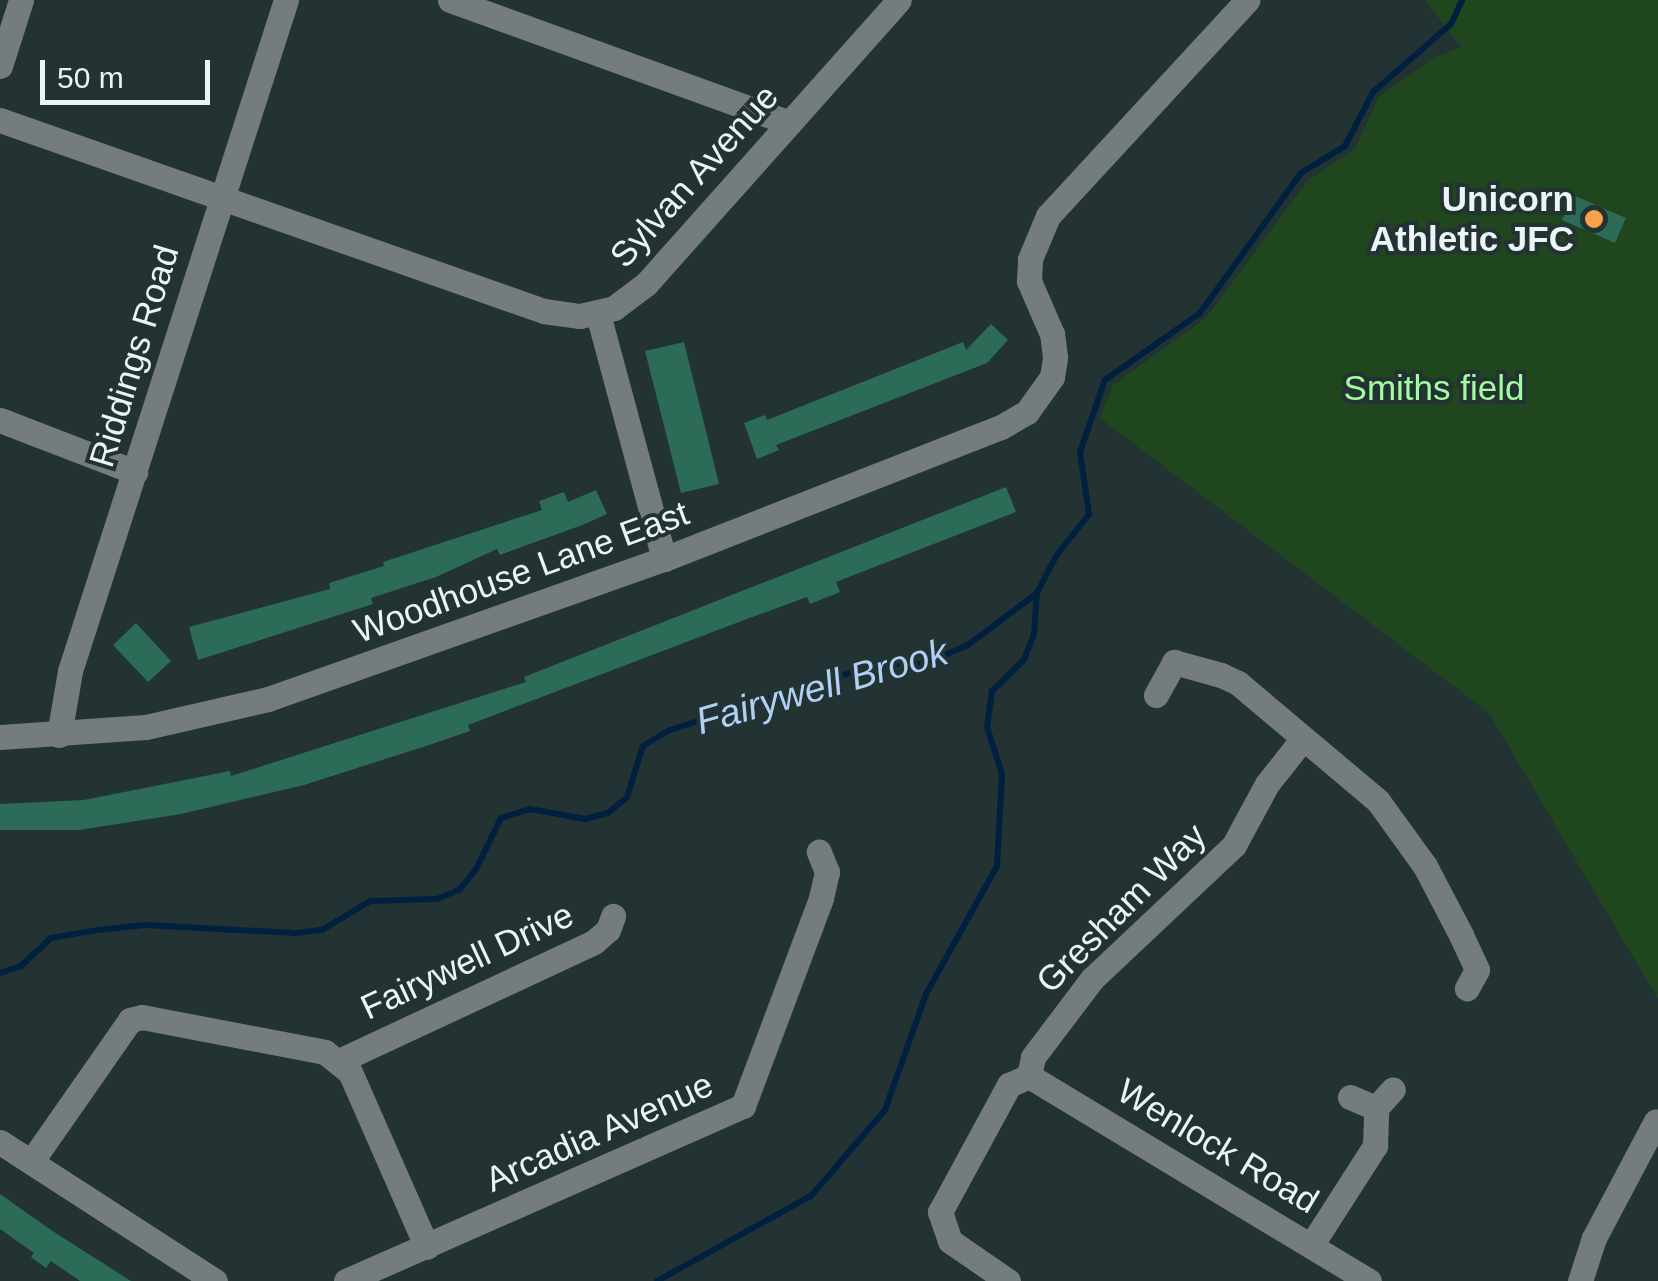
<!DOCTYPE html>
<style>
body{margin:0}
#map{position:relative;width:1658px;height:1281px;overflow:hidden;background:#233333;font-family:Arial,sans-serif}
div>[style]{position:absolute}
.green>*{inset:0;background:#1f461d}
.stream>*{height:6px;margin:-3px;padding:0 3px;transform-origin:3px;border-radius:3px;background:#002040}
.building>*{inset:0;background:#2c6b57}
.minor>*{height:25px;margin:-12.5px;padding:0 12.5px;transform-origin:12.5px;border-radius:12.5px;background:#757c7f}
.dots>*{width:28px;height:28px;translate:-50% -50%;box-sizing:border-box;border:5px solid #233333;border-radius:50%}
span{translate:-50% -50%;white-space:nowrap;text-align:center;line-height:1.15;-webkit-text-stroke:8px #233333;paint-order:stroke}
.street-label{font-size:35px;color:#ecf5f5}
.poi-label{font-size:35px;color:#ecf5f5;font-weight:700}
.right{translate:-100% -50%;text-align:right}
.park-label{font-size:35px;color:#a5fc9e}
.water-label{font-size:38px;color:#b0d1f4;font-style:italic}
.scale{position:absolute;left:40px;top:60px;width:170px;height:45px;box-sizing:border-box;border:5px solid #ecf5f5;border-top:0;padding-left:12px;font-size:30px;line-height:35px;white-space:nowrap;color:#ecf5f5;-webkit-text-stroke:8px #233333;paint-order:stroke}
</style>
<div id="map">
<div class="green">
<div style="clip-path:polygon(1425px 0,1658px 0,1658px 999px,1489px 713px,1100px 418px,1113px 385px,1206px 318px,1308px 180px,1354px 150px,1379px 97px,1433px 58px,1461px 47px)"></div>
</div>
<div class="stream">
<div style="left:0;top:973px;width:22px;rotate:-18deg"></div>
<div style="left:21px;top:966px;width:41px;rotate:-43deg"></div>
<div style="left:51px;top:938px;width:48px;rotate:-9.7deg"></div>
<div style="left:98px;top:930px;width:48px;rotate:-5.9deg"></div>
<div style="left:146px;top:925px;width:150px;rotate:3.1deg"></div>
<div style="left:296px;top:933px;width:26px;rotate:-7deg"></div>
<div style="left:322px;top:930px;width:56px;rotate:-31.1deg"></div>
<div style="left:370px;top:901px;width:67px;rotate:-1.7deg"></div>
<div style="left:437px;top:899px;width:25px;rotate:-23deg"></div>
<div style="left:460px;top:889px;width:26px;rotate:-51deg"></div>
<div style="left:476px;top:869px;width:57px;rotate:-63.9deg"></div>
<div style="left:501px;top:818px;width:30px;rotate:-17deg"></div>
<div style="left:530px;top:809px;width:56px;rotate:10.3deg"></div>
<div style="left:585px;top:819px;width:24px;rotate:-15deg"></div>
<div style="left:608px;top:813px;width:25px;rotate:-40deg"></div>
<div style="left:627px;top:797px;width:53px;rotate:-72.6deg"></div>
<div style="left:643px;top:746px;width:31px;rotate:-31deg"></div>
<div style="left:670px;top:730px;width:188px;rotate:-17.7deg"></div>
<div style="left:849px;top:673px;width:34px;rotate:-15deg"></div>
<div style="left:882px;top:664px;width:41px"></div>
<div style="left:923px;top:664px;width:49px;rotate:-22.9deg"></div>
<div style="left:968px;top:645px;width:86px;rotate:-37deg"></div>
<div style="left:1037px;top:593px;width:42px;rotate:-62.8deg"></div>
<div style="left:1056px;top:556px;width:53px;rotate:-51.8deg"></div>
<div style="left:1089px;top:514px;width:63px;rotate:-98.3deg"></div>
<div style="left:1080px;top:452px;width:76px;rotate:-70.9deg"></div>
<div style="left:1105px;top:380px;width:116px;rotate:-35.2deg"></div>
<div style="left:1200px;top:313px;width:173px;rotate:-54.2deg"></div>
<div style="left:1301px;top:173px;width:52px;rotate:-31.5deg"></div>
<div style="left:1345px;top:146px;width:61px;rotate:-62.6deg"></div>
<div style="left:1373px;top:92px;width:103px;rotate:-41.1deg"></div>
<div style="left:1451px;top:24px;width:26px;rotate:-65deg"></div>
<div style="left:657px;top:1281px;width:176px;rotate:-28.9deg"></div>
<div style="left:811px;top:1196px;width:113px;rotate:-49.3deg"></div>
<div style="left:885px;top:1110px;width:123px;rotate:-70.5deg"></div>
<div style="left:926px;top:994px;width:146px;rotate:-61deg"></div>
<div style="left:997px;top:866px;width:92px;rotate:-86.9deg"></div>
<div style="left:1002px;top:774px;width:49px;rotate:-107.7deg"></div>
<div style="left:987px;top:727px;width:36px;rotate:-82deg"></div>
<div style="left:992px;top:691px;width:45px;rotate:-44.1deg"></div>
<div style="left:1024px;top:660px;width:28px;rotate:-69deg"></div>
<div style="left:1034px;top:634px;width:39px;rotate:-86deg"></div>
</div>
<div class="building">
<div style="clip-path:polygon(1573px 195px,1626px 218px,1615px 243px,1562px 220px)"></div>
<div style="clip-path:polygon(991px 324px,1008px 340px,987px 363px,776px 445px,779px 450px,757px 459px,744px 423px,765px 415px,767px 420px,963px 342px,966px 350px)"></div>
<div style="clip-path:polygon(684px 342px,719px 484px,681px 493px,645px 351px)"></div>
<div style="clip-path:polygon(1006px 487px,1016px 512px,836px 582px,840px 592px,810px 604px,807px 597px,747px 619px,468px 725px,470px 731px,429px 745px,304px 785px,181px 814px,79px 830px,0 830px,0 804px,84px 800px,230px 771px,231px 776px,526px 682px,524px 677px,567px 660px)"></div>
<div style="clip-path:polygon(596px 490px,607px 514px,585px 524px,500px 555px,497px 549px,436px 577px,371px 598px,373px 604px,198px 660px,189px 627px,330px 589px,329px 583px,384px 566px,383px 562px,542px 510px,539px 501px,564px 492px,568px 502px)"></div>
<div style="clip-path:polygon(136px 623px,171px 661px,148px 682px,113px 645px)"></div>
<div style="clip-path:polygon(0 1194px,51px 1230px,131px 1281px,80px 1281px,51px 1261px,46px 1268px,31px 1257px,34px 1253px,0 1229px)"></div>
</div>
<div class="minor">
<div style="left:450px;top:0;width:361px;rotate:19.9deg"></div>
<div style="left:0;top:66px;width:69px;rotate:-72.3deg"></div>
<div style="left:0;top:120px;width:577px;rotate:19.35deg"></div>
<div style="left:544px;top:311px;width:36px;rotate:8deg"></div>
<div style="left:580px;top:316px;width:35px;rotate:-13deg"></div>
<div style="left:614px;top:308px;width:40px;rotate:-37deg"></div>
<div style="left:646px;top:284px;width:380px;rotate:-48.3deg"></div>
<div style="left:598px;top:314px;width:254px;rotate:74.9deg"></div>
<div style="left:0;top:420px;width:145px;rotate:21.1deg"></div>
<div style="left:1156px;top:695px;width:38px;rotate:-61deg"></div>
<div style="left:1174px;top:662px;width:49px;rotate:15.5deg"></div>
<div style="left:1221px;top:675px;width:19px;rotate:25deg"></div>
<div style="left:1238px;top:683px;width:183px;rotate:40.1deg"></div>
<div style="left:1378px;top:801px;width:80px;rotate:54.1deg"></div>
<div style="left:1425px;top:866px;width:78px;rotate:62.4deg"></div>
<div style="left:1461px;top:935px;width:38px;rotate:65deg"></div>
<div style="left:1477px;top:970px;width:21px;rotate:119deg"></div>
<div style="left:59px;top:735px;width:65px;rotate:-80.2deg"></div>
<div style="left:70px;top:671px;width:705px;rotate:-72.16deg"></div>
<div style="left:0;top:737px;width:146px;rotate:-3.9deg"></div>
<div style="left:146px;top:727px;width:125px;rotate:-12.9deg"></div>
<div style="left:268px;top:699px;width:420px;rotate:-19.5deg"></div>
<div style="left:664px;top:559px;width:362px;rotate:-21.4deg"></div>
<div style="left:1001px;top:427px;width:30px;rotate:-30deg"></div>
<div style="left:1027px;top:412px;width:43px;rotate:-54.5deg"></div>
<div style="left:1052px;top:377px;width:20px;rotate:-81deg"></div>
<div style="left:1055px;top:357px;width:23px;rotate:-97deg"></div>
<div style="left:1052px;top:334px;width:58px;rotate:-113.5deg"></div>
<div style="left:1029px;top:281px;width:22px;rotate:-87deg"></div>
<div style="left:1030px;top:259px;width:47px;rotate:-67.3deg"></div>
<div style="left:1048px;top:216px;width:294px;rotate:-47.3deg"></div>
<div style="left:341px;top:1060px;width:279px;rotate:-25deg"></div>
<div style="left:594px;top:942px;width:18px;rotate:-41deg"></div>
<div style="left:608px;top:930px;width:15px;rotate:-70deg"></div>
<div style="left:1029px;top:1076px;width:19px;rotate:-78deg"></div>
<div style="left:1033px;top:1057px;width:98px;rotate:-52.9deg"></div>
<div style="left:1092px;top:979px;width:195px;rotate:-43.3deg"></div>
<div style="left:1234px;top:845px;width:69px;rotate:-61.6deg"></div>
<div style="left:1267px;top:784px;width:55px;rotate:-51.7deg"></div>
<div style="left:1029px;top:1076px;width:397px;rotate:31.1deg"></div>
<div style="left:1350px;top:1097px;width:28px;rotate:23deg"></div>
<div style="left:0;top:1142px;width:256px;rotate:32.9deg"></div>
<div style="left:31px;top:1162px;width:173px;rotate:-55.1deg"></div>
<div style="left:130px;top:1020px;width:12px;rotate:-14deg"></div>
<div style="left:142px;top:1017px;width:186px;rotate:10.8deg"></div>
<div style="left:325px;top:1052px;width:32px;rotate:39deg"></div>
<div style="left:350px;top:1072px;width:191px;rotate:66.3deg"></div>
<div style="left:1312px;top:1244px;width:117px;rotate:-57.3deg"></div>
<div style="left:1375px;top:1146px;width:38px;rotate:-88deg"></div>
<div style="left:1376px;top:1108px;width:25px;rotate:-48deg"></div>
<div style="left:346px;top:1281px;width:434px;rotate:-23.8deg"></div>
<div style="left:743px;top:1106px;width:222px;rotate:-69.4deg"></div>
<div style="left:821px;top:898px;width:27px;rotate:-77deg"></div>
<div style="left:827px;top:872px;width:22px;rotate:-112deg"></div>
<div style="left:1008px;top:1281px;width:70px;rotate:-145.4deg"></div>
<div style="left:950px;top:1241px;width:31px;rotate:-109deg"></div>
<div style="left:940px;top:1212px;width:145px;rotate:-61.5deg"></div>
<div style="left:1009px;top:1085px;width:22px;rotate:-24deg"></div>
<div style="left:1580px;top:1281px;width:45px;rotate:-72deg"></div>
<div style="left:1594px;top:1238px;width:132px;rotate:-62.1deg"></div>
</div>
<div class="dots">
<div style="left:1594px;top:219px;background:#f9a04c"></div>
</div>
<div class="street-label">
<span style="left:694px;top:176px;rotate:-48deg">Sylvan Avenue</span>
<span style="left:134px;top:356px;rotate:-73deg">Riddings Road</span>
<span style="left:521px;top:572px;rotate:-20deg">Woodhouse Lane East</span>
<span style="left:1121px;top:908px;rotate:-45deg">Gresham Way</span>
<span style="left:467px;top:961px;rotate:-25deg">Fairywell Drive</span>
<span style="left:599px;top:1132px;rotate:-24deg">Arcadia Avenue</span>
<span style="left:1218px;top:1146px;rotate:31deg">Wenlock Road</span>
</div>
<div class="poi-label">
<span class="right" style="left:1574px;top:219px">Unicorn<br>Athletic JFC</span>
</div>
<div class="park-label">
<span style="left:1434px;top:388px">Smiths field</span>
</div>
<div class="water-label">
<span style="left:822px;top:687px;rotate:-16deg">Fairywell Brook</span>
</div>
<div class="scale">50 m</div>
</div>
